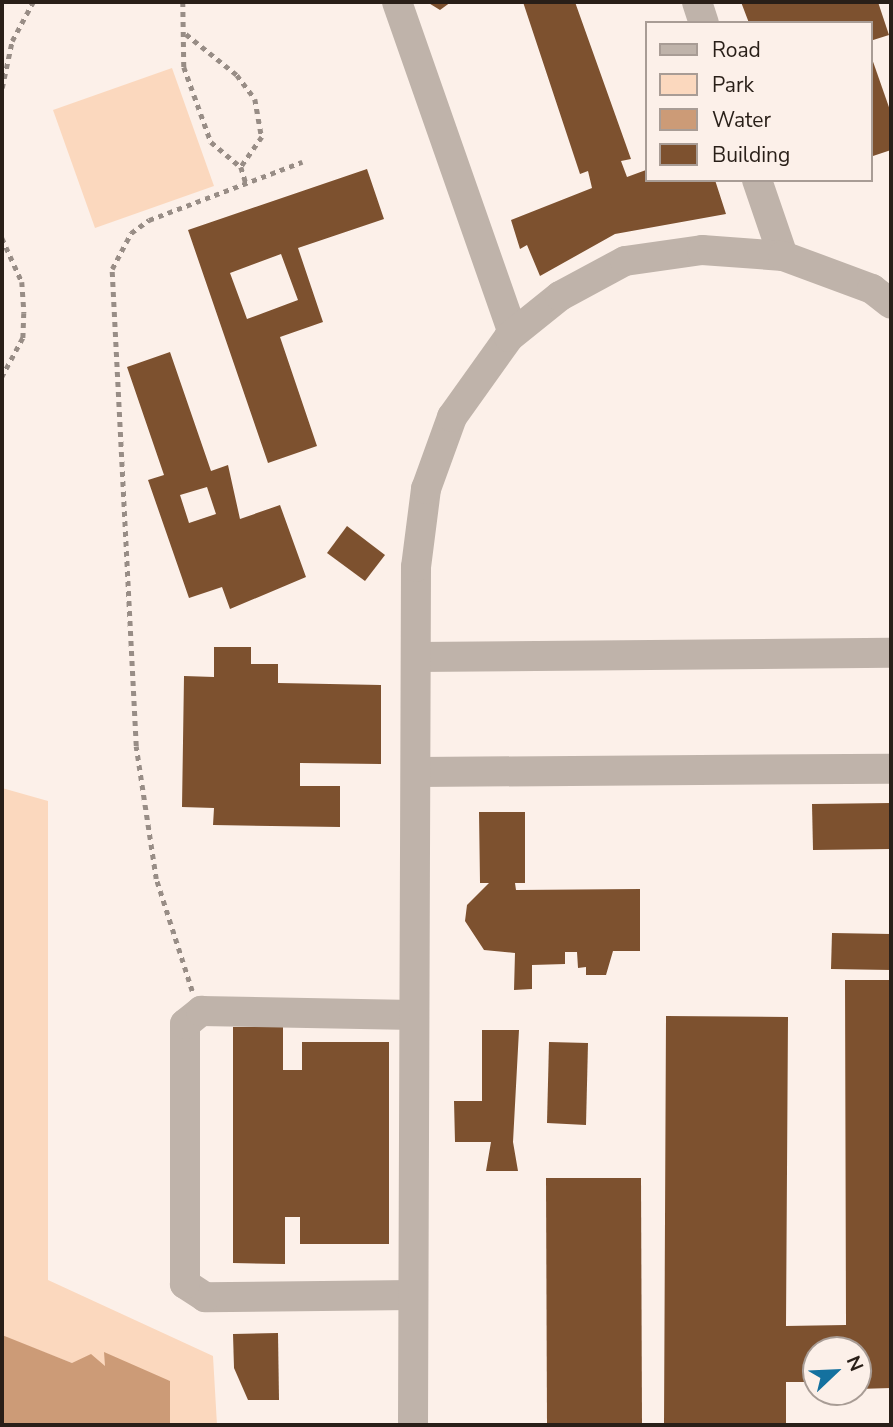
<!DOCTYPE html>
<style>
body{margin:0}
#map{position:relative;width:893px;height:1427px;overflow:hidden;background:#fcf0e9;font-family:"Nunito Sans",sans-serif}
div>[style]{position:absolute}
.green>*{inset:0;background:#fbd8be}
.water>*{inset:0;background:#cc9b77}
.building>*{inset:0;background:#7d512f}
.path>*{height:4.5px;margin-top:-2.25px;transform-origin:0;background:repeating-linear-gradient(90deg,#988d86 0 5px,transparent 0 10px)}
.minor>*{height:30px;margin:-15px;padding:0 15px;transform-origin:15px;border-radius:15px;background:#bfb3aa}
span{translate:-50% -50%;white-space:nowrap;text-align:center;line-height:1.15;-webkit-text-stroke:7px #fcf0e9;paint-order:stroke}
.frame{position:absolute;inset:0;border:4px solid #291f18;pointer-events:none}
.legend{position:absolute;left:645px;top:21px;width:228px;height:161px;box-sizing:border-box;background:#fcf0e9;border:2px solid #a89c95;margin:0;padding:9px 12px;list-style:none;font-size:21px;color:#291f18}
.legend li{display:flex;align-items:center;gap:14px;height:35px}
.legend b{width:35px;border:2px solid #a89c95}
.north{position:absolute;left:802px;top:1336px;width:70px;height:70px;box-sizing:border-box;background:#fcf0e9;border:2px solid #a89c95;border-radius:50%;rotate:67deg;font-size:19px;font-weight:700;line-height:28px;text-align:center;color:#291f18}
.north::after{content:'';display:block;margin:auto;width:24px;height:32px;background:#14719f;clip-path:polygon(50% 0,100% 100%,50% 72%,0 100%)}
</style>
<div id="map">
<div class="green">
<div style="clip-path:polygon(172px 68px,214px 186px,95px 228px,53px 110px)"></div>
<div style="clip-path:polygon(2px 788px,48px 801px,48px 1280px,213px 1356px,217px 1425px,170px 1425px,170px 1381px,72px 1363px,2px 1336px)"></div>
</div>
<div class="water">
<div style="clip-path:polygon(2px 1335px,72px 1363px,91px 1354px,105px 1366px,104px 1352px,170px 1381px,170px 1425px,2px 1425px)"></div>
</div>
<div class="building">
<div style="clip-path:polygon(427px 2px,451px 2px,440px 10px)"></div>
<div style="clip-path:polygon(523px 2px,575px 2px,631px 159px,621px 161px,627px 177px,646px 170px,646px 180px,715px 180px,726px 214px,615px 234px,540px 276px,527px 245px,520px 249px,511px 220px,592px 188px,588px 171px,580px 174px)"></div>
<div style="clip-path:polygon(741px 2px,878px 2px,889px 35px,870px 41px,870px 23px,749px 23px)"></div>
<div style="clip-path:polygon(870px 53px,891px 113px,891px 150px,870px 157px)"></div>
<div style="clip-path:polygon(evenodd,367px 169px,384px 219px,298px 248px,323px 322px,280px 337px,317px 446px,268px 463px,188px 230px,367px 169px,281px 254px,298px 300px,247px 319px,230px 273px,281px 254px)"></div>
<div style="clip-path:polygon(evenodd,170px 352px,211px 471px,228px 465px,240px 519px,280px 505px,306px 577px,230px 609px,222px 587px,189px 598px,148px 480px,164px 475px,127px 367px,170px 352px,207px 487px,216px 514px,189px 523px,180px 495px,207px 487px)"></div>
<div style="clip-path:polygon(347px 526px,385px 555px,365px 581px,327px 553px)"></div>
<div style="clip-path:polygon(214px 647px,251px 647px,251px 664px,278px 664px,278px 683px,381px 685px,381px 764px,300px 763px,300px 786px,340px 786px,340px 827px,213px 825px,214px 808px,182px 807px,184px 676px,214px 677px)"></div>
<div style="clip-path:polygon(891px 803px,891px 849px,813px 850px,812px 804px)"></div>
<div style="clip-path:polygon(479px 812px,525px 812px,525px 883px,515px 883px,516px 890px,640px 889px,640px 951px,613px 951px,606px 975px,586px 975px,586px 967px,578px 968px,577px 952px,565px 952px,565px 964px,532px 965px,532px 989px,514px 990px,515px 953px,484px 950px,465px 921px,467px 905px,489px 883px,480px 883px)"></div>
<div style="clip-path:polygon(832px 933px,891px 934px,891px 970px,831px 969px)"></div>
<div style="clip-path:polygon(845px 980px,891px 980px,891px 1388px,858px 1389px,858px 1350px,816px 1350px,816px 1382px,786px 1382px,786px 1425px,664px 1425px,666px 1016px,788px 1017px,786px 1326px,846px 1325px)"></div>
<div style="clip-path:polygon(233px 1027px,283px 1027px,283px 1070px,302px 1070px,302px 1042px,389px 1042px,389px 1244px,300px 1244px,300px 1217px,285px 1217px,285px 1264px,233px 1263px)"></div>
<div style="clip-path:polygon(482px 1030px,519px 1030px,513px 1142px,518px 1171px,486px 1171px,491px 1142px,455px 1142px,454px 1101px,482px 1101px)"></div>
<div style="clip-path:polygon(549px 1042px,588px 1043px,586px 1125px,547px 1123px)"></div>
<div style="clip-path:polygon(546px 1178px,641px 1178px,642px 1425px,547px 1425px)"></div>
<div style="clip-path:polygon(278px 1333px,279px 1400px,248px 1400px,234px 1368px,233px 1334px)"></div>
</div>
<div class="path">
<div style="left:183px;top:2px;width:65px;rotate:89.1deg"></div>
<div style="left:184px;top:67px;width:80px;rotate:70.2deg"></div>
<div style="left:211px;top:142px;width:39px;rotate:40deg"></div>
<div style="left:186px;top:34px;width:65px;rotate:38.8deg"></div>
<div style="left:237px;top:75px;width:30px;rotate:53deg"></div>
<div style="left:255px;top:99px;width:39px;rotate:80deg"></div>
<div style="left:262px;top:137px;width:37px;rotate:125deg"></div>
<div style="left:241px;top:167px;width:17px;rotate:73deg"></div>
<div style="left:2px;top:88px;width:48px;rotate:-78deg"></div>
<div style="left:12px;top:41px;width:44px;rotate:-61.7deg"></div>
<div style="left:2px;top:238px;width:48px;rotate:65.6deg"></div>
<div style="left:22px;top:282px;width:31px;rotate:86deg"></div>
<div style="left:24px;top:313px;width:25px;rotate:92deg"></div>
<div style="left:23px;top:338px;width:44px;rotate:118.3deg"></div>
<div style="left:192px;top:991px;width:118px;rotate:-107.8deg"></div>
<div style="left:156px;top:879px;width:134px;rotate:-98.6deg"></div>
<div style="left:136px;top:746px;width:478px;rotate:-92.9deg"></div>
<div style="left:112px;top:269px;width:41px;rotate:-62.2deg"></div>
<div style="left:131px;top:233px;width:22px;rotate:-36deg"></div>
<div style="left:149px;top:220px;width:164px;rotate:-20.8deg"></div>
</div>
<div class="minor">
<div style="left:397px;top:2px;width:351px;rotate:70.7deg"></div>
<div style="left:697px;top:2px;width:22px;rotate:72deg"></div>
<div style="left:757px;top:180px;width:80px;rotate:71.1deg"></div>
<div style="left:417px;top:657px;width:474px;rotate:-0.5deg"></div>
<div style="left:419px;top:772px;width:472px;rotate:-0.4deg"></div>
<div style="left:413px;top:1295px;width:208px;rotate:179.4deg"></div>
<div style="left:205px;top:1297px;width:24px;rotate:-147deg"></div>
<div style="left:185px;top:1284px;width:260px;rotate:-90deg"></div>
<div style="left:185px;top:1024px;width:21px;rotate:-39deg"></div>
<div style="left:201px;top:1011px;width:213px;rotate:1.1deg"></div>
<div style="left:413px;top:1425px;width:858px;rotate:-89.8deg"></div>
<div style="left:416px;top:567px;width:79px;rotate:-82.7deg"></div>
<div style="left:426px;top:489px;width:77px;rotate:-70.1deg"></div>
<div style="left:452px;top:417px;width:98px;rotate:-54.5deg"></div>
<div style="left:509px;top:337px;width:65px;rotate:-38.8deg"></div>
<div style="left:560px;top:296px;width:74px;rotate:-28.3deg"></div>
<div style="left:625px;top:261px;width:78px;rotate:-8.1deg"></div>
<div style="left:702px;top:250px;width:81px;rotate:4.2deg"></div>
<div style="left:783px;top:256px;width:95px;rotate:20.3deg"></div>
<div style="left:872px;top:289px;width:24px;rotate:38deg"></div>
</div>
<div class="frame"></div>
<ul class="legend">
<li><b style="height:9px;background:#bfb3aa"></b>Road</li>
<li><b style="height:19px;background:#fbd8be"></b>Park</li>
<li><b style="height:19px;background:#cc9b77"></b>Water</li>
<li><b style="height:19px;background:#7d512f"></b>Building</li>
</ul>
<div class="north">N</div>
</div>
